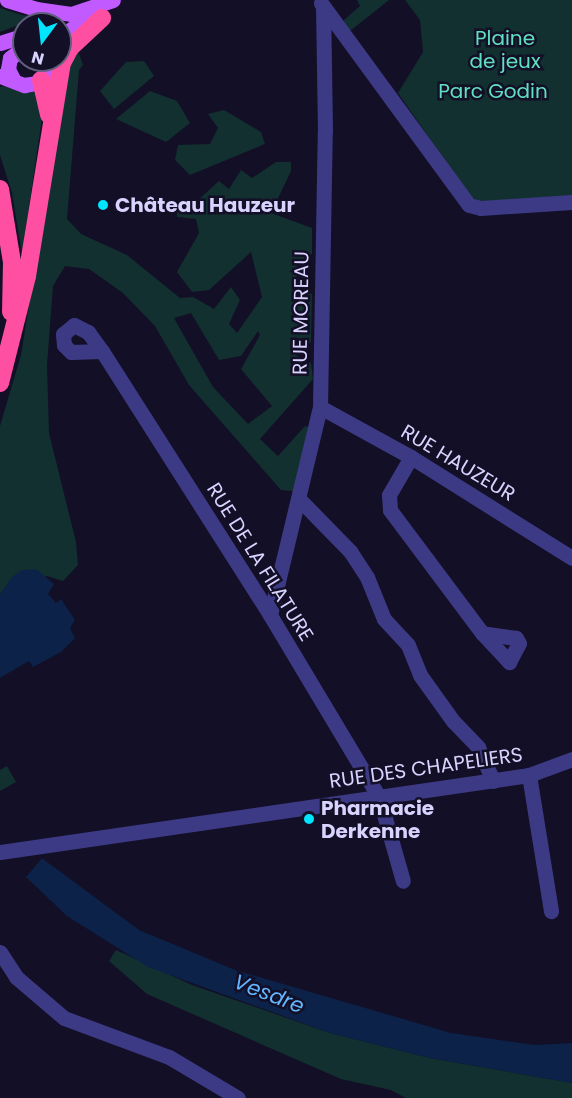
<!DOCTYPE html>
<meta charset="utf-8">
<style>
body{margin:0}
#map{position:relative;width:572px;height:1098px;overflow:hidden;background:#130f26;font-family:Poppins,sans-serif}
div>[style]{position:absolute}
.green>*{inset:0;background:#12302f}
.water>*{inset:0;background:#0c2248}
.pier>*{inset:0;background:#130f26}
.minor>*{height:15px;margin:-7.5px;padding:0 7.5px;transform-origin:7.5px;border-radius:7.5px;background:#3d3a85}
.major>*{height:15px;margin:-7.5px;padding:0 7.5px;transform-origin:7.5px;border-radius:7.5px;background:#c25bff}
.highway>*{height:18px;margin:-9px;padding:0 9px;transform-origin:9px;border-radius:9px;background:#ff4fa3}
.dots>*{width:16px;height:16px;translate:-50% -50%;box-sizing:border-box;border:3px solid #130f26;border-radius:50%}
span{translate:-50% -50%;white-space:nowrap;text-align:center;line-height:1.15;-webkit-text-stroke:5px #130f26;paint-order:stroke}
.park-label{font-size:20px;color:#5fe0c0}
.poi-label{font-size:20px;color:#d9d4ff;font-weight:700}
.left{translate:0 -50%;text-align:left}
.street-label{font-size:20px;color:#d9d4ff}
.water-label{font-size:21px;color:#62b6ff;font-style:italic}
.north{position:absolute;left:12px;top:12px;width:60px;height:60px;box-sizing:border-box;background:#130f26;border:2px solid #625e7d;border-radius:50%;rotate:195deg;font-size:16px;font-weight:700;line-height:24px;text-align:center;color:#d9d4ff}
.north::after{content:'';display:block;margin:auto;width:21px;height:27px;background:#00e5ff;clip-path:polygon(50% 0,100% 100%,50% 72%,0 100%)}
</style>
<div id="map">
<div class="green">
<div style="clip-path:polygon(357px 0,389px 0,350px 31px,343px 21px,360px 6px)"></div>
<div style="clip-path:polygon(405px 0,572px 0,572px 196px,482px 203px,470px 196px,398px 93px,423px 52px,420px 20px)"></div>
<div style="clip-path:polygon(0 8px,22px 15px,40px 17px,0 32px)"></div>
<div style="clip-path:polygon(evenodd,78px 51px,83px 65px,79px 70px,67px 219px,81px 234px,127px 255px,180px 298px,193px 297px,214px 309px,231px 287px,240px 300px,229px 324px,237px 333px,262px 297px,251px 252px,209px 290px,192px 292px,177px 272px,199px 233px,196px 219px,177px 217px,177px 201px,196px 202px,219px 181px,229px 189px,241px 170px,252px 178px,276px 162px,291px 162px,291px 171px,271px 213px,312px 228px,312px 254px,297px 263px,297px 290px,312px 294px,311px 342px,292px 353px,311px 363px,313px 379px,260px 439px,278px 456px,305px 426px,315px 429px,301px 492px,281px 490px,189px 385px,155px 326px,123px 293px,89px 269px,65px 266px,53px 286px,47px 365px,49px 433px,76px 542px,78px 565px,63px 581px,47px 576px,0 594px,0 426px,21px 355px,69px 60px,78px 51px,191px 313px,219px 360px,241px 356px,258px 331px,260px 335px,241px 369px,272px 406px,248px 424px,213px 387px,174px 318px,191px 313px)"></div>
<div style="clip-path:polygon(144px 61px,154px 76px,114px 109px,100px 91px,126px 62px)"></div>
<div style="clip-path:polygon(5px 86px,25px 92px,37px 92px,43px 111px,22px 254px,12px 193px,0 155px,0 87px)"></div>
<div style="clip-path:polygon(150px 91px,177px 101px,190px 123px,166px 142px,116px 119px)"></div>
<div style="clip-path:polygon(224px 110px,261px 132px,265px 144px,190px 175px,175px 160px,178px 145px,210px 144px,218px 128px,208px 114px)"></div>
<div style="clip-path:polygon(7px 766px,16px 782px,0 791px,0 770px)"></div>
<div style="clip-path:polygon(116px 950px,192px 985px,330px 1033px,430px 1058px,572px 1083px,572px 1098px,406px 1098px,391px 1090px,341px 1079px,147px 994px,109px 961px)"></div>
</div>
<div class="water">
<div style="clip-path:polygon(36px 569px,54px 584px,48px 594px,56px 603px,61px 599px,75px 620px,70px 628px,75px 638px,61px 652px,33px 667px,29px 661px,0 678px,0 594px,12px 577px,22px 570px)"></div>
<div style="clip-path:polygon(0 827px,139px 930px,235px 970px,451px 1033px,535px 1045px,572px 1043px,572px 1083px,430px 1058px,330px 1033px,148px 967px,67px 916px,26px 877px,0 858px)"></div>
</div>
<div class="pier">
<div style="clip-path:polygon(0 827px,43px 857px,26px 877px,0 858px)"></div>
</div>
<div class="minor">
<div style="left:321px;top:3px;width:250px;rotate:53.8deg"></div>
<div style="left:469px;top:205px;width:12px;rotate:14deg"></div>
<div style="left:481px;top:208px;width:91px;rotate:-3.8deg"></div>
<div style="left:102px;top:351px;width:31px;rotate:178deg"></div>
<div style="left:71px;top:352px;width:10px;rotate:-135deg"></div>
<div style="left:64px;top:345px;width:11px;rotate:-95deg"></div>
<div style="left:63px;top:334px;width:14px;rotate:-39deg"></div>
<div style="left:74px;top:325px;width:16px;rotate:27deg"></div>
<div style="left:88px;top:332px;width:24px;rotate:54deg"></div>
<div style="left:102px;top:351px;width:313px;rotate:57.5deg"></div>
<div style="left:270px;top:615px;width:212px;rotate:59.1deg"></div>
<div style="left:379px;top:797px;width:87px;rotate:74.1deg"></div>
<div style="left:320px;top:407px;width:104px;rotate:28.8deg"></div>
<div style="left:411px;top:457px;width:190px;rotate:32.1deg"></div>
<div style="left:411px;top:457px;width:44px;rotate:120.1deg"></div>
<div style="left:389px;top:495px;width:15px;rotate:86deg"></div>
<div style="left:390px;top:510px;width:154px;rotate:53.2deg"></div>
<div style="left:482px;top:633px;width:40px;rotate:47deg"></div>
<div style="left:509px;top:662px;width:21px;rotate:-62deg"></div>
<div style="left:519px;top:643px;width:6px;rotate:-121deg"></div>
<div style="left:516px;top:638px;width:34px;rotate:-172deg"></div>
<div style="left:299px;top:499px;width:73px;rotate:45.6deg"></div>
<div style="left:350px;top:551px;width:31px;rotate:57deg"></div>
<div style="left:367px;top:577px;width:45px;rotate:68deg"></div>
<div style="left:384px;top:619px;width:35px;rotate:47deg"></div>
<div style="left:408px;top:645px;width:32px;rotate:68deg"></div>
<div style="left:420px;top:675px;width:57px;rotate:54.3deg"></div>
<div style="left:453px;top:721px;width:36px;rotate:46deg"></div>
<div style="left:478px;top:747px;width:37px;rotate:66deg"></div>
<div style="left:270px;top:615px;width:214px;rotate:-76.5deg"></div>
<div style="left:320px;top:407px;width:276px;rotate:-89deg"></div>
<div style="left:325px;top:131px;width:125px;rotate:-90.9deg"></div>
<div style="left:529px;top:775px;width:138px;rotate:80.8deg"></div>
<div style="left:0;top:852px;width:535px;rotate:-8.28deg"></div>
<div style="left:529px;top:775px;width:46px;rotate:-20.4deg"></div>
<div style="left:0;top:952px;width:30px;rotate:57deg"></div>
<div style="left:16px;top:977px;width:63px;rotate:40.5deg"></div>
<div style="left:64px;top:1018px;width:112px;rotate:20.4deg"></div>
<div style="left:169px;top:1057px;width:80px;rotate:30.7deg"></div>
</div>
<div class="major">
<div style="left:7px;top:0;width:30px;rotate:17deg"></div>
<div style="left:36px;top:9px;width:35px;rotate:8deg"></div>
<div style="left:71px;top:14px;width:44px;rotate:-18.4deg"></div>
<div style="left:60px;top:36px;width:45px;rotate:-32.3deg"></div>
<div style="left:0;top:43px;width:25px;rotate:-18deg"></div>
<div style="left:0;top:76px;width:26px;rotate:21deg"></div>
<div style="left:24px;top:85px;width:12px;rotate:-9deg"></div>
<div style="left:36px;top:83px;width:14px;rotate:-45deg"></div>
<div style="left:46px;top:73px;width:14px;rotate:-73deg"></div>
<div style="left:13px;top:79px;width:11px;rotate:-117deg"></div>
<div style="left:8px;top:69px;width:11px;rotate:-80deg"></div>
<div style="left:10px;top:58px;width:18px;rotate:-38deg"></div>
</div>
<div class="highway">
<div style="left:41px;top:80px;width:36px;rotate:77deg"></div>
<div style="left:0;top:189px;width:74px;rotate:80.7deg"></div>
<div style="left:12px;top:262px;width:50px;rotate:91.1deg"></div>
<div style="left:0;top:383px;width:110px;rotate:-75.8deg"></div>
<div style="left:27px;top:276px;width:216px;rotate:-80.7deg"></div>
<div style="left:62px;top:63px;width:17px;rotate:-62deg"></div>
<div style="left:70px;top:48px;width:44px;rotate:-43.2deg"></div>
</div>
<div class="dots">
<div style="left:103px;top:205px;background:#00e5ff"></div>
<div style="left:309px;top:819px;background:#00e5ff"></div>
</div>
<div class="park-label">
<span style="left:505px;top:50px">Plaine<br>de jeux</span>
<span style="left:493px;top:91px">Parc Godin</span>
</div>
<div class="poi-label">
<span class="left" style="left:115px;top:205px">Château Hauzeur</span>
<span class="left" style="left:321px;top:820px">Pharmacie<br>Derkenne</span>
</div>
<div class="street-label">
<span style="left:301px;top:313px;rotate:-89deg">RUE MOREAU</span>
<span style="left:458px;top:463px;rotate:31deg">RUE HAUZEUR</span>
<span style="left:260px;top:562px;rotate:58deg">RUE DE LA FILATURE</span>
<span style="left:426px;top:768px;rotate:-8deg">RUE DES CHAPELIERS</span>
</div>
<div class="water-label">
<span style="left:269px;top:994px;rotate:21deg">Vesdre</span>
</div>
<div class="north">N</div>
</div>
